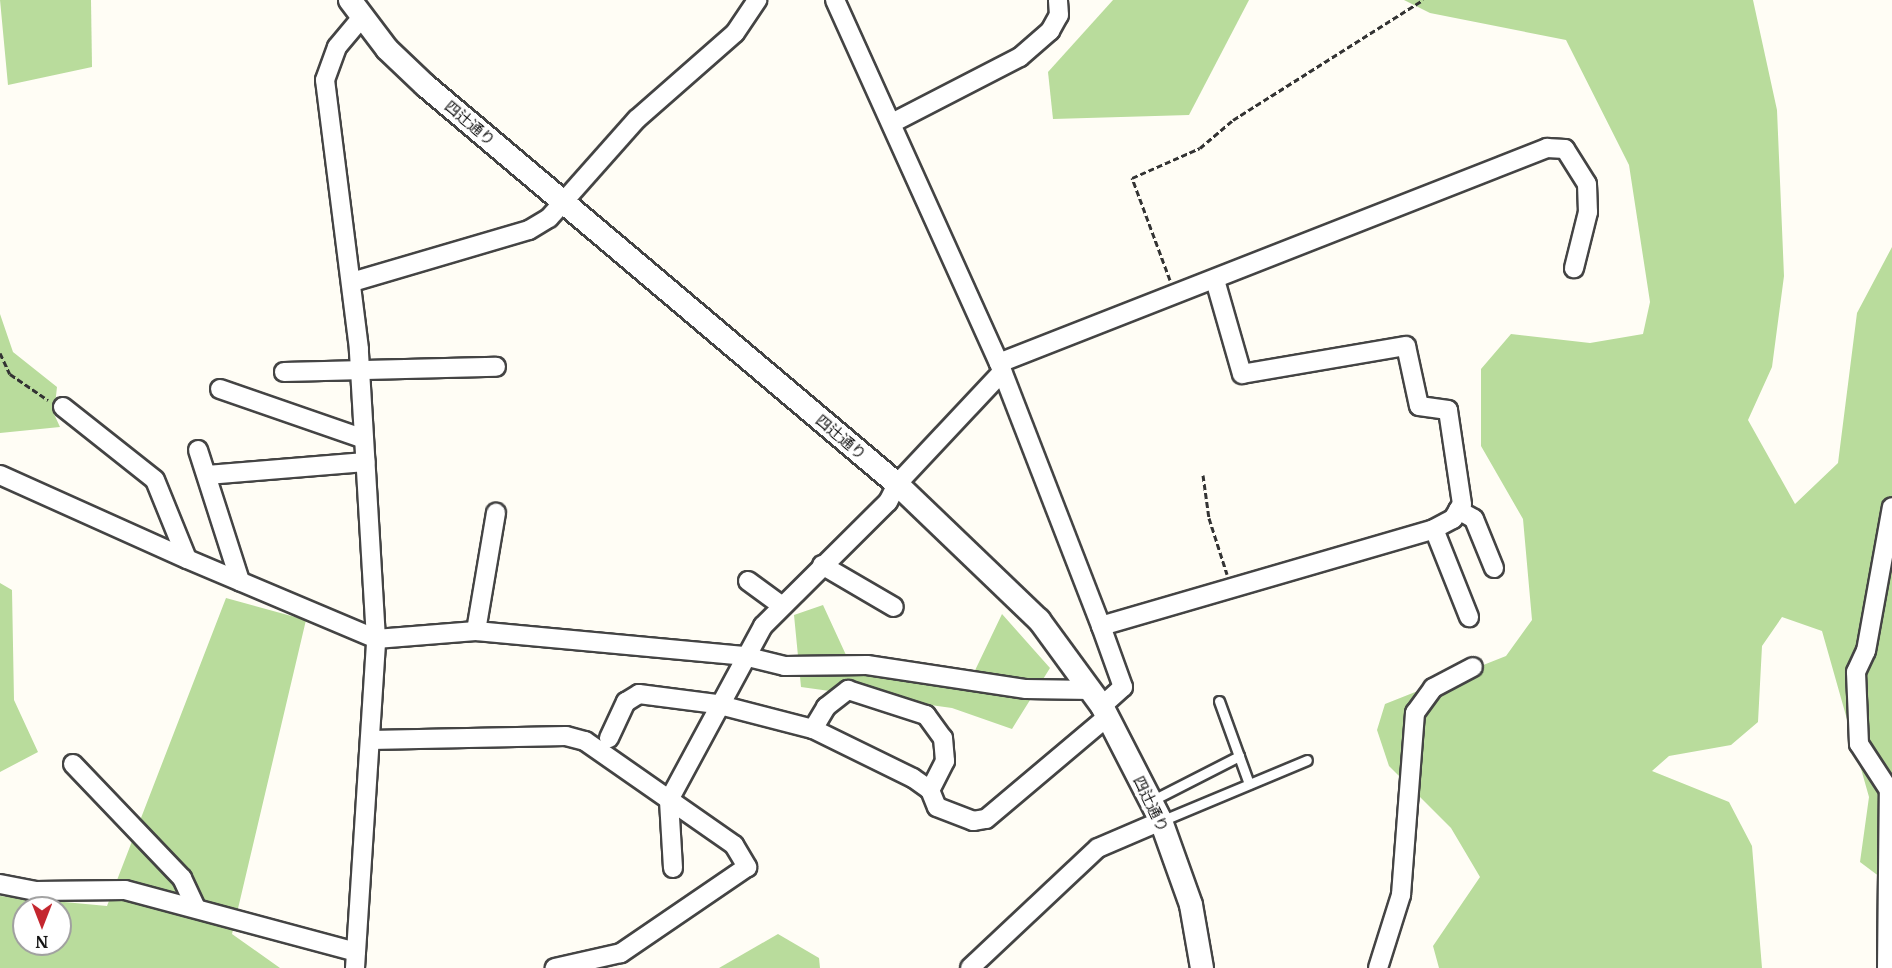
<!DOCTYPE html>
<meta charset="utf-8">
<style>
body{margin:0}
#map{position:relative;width:1892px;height:968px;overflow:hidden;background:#fffdf5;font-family:Merriweather,"Noto Sans JP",serif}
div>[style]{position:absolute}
.forest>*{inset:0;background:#b9dc9c}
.path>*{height:3px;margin-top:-1.5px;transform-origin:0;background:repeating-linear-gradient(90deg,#333 0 6px,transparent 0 9px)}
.roads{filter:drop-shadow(2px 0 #444) drop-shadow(-2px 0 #444) drop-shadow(0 2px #444) drop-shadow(0 -2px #444)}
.service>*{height:9px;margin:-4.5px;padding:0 4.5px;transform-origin:4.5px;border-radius:4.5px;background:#fff}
.minor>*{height:18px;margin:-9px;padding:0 9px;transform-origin:9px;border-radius:9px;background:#fff}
.tertiary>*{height:22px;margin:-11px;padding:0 11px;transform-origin:11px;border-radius:11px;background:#fff}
span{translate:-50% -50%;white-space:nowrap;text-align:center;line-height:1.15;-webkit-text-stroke:6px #fff;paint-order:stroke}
.street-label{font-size:15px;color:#111}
.north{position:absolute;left:12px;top:896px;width:60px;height:60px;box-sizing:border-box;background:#fff;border:2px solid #a0a0a0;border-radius:50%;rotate:180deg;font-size:16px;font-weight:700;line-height:24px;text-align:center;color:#111}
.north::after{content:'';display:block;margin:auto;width:21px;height:27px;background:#c4262e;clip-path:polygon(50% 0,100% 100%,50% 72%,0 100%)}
</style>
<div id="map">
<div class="forest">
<div style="clip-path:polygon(0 0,91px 0,92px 67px,8px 85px)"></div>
<div style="clip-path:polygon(1113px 0,1249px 0,1189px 115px,1053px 119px,1048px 72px)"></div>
<div style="clip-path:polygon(1404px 0,1753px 0,1777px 110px,1784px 276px,1772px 367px,1748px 420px,1795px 504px,1838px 463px,1857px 313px,1892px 247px,1892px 886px,1860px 862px,1869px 797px,1822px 631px,1782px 617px,1762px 646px,1758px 722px,1731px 745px,1669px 756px,1652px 771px,1729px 802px,1752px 846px,1762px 968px,1439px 968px,1433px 946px,1480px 877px,1451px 828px,1389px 766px,1377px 730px,1385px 704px,1506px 656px,1532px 620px,1523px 519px,1481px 446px,1481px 369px,1511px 334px,1590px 343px,1643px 334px,1650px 302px,1629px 165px,1566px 40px,1430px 13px)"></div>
<div style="clip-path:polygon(0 314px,13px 352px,57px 387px,54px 414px,60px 427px,0 433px)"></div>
<div style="clip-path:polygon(0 583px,12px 590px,14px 700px,38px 752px,0 772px)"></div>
<div style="clip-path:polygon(evenodd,226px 598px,306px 620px,232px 934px,280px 968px,0 968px,0 896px,107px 906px,226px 598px,24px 908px,60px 908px,60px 944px,24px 944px,24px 908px)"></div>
<div style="clip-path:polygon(823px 605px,846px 655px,889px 674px,968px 685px,1002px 614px,1050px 668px,1012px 729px,952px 708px,801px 687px,794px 615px)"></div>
<div style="clip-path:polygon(778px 934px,819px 958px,820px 968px,719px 968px)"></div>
</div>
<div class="path">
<div style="left:1170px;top:280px;width:109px;rotate:-110.4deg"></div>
<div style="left:1132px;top:178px;width:74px;rotate:-23.8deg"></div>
<div style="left:1200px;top:148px;width:43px;rotate:-40.3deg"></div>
<div style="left:1233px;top:120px;width:225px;rotate:-32.3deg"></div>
<div style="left:0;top:353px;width:23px;rotate:65deg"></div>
<div style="left:10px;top:374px;width:46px;rotate:34.4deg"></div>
<div style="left:1203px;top:475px;width:43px;rotate:82.1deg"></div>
<div style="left:1209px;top:518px;width:59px;rotate:72.2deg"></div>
</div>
<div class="roads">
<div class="service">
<div style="left:1219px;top:701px;width:88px;rotate:70.1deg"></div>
<div style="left:1151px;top:801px;width:99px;rotate:-27.1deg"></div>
<div style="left:1161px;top:821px;width:158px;rotate:-22.7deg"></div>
</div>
<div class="minor">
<div style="left:835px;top:0;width:398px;rotate:65.7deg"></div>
<div style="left:999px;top:363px;width:282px;rotate:68.8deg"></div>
<div style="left:1101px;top:626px;width:65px;rotate:70.2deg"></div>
<div style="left:1123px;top:687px;width:28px;rotate:138deg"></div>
<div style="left:892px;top:123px;width:144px;rotate:-27.3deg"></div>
<div style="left:1020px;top:57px;width:40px;rotate:-41deg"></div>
<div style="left:1050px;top:31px;width:18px;rotate:-61deg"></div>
<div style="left:1059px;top:15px;width:15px;rotate:-94deg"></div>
<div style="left:352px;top:282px;width:184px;rotate:-16.4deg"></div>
<div style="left:529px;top:230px;width:23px;rotate:-31deg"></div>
<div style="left:549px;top:218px;width:132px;rotate:-48.4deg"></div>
<div style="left:637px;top:119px;width:130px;rotate:-41.3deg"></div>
<div style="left:735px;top:33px;width:40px;rotate:-56deg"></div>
<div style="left:999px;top:363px;width:589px;rotate:-21.42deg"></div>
<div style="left:1547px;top:148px;width:18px;rotate:3deg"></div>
<div style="left:1565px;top:149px;width:41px;rotate:57.8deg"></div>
<div style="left:1587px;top:184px;width:28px;rotate:88deg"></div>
<div style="left:1588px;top:212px;width:58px;rotate:104deg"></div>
<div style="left:284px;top:372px;width:212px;rotate:-1.4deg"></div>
<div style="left:220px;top:389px;width:152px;rotate:19.1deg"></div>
<div style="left:63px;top:407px;width:117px;rotate:38.4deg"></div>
<div style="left:155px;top:480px;width:85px;rotate:67.9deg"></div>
<div style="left:187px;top:559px;width:205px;rotate:22.9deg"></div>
<div style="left:376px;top:639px;width:100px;rotate:-4.6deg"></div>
<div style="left:476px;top:631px;width:269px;rotate:5.3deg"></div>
<div style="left:744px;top:656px;width:42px;rotate:13.7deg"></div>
<div style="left:785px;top:666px;width:82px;rotate:-0.7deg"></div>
<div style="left:867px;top:665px;width:161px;rotate:8.6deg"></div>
<div style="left:1026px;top:689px;width:66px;rotate:0.9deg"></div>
<div style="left:198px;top:450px;width:138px;rotate:72.2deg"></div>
<div style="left:0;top:475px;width:205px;rotate:24.2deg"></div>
<div style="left:207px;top:475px;width:159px;rotate:-4.7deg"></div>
<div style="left:1458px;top:510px;width:18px;rotate:29deg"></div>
<div style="left:1474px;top:519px;width:53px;rotate:67.8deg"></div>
<div style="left:1434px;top:529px;width:95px;rotate:68.3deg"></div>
<div style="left:822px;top:565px;width:83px;rotate:30.3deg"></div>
<div style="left:748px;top:581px;width:42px;rotate:36.3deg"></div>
<div style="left:1101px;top:626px;width:345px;rotate:-16.2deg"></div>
<div style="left:1432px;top:530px;width:24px;rotate:-28deg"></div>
<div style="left:1453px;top:519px;width:17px;rotate:-59deg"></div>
<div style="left:1462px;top:504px;width:95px;rotate:-98.5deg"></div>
<div style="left:1448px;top:410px;width:29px;rotate:-172deg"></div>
<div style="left:1419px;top:406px;width:61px;rotate:-102.2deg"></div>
<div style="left:1406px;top:346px;width:166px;rotate:170.3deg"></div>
<div style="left:1242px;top:374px;width:98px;rotate:-106deg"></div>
<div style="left:476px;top:631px;width:120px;rotate:-80.4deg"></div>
<div style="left:813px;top:729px;width:26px;rotate:-59deg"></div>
<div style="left:826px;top:707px;width:28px;rotate:-38deg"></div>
<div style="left:848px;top:690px;width:82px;rotate:17.8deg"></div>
<div style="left:926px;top:715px;width:29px;rotate:54deg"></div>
<div style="left:943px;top:738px;width:23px;rotate:85deg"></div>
<div style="left:945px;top:761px;width:33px;rotate:117deg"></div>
<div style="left:609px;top:738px;width:40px;rotate:-65deg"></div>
<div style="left:626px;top:702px;width:15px;rotate:-32deg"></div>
<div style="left:639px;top:694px;width:78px;rotate:7.4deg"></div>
<div style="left:716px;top:704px;width:100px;rotate:14.5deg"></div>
<div style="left:813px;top:729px;width:111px;rotate:26.1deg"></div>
<div style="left:913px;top:778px;width:21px;rotate:35deg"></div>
<div style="left:930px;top:790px;width:18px;rotate:68deg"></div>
<div style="left:937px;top:807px;width:39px;rotate:21deg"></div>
<div style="left:973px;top:821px;width:13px;rotate:-9deg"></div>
<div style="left:986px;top:819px;width:158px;rotate:-40.1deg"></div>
<div style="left:370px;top:740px;width:196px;rotate:-1.2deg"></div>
<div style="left:566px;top:736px;width:20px;rotate:15deg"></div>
<div style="left:585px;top:741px;width:182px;rotate:34.9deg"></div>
<div style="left:734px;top:845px;width:26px;rotate:59deg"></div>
<div style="left:747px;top:867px;width:153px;rotate:145.7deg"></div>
<div style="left:621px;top:953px;width:68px;rotate:167.2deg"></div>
<div style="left:73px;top:764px;width:158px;rotate:46.3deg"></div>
<div style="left:182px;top:878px;width:31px;rotate:65deg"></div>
<div style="left:673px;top:868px;width:68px;rotate:-93.4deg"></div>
<div style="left:669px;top:800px;width:198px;rotate:-61.6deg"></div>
<div style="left:763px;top:626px;width:176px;rotate:-44.8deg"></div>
<div style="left:888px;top:502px;width:20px;rotate:-63deg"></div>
<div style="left:897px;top:484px;width:154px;rotate:-46.8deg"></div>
<div style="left:0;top:884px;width:37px;rotate:11deg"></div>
<div style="left:36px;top:891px;width:89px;rotate:-0.6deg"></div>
<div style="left:125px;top:890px;width:239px;rotate:15deg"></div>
<div style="left:355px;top:968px;width:330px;rotate:-86.3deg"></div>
<div style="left:376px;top:639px;width:290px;rotate:-93.4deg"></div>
<div style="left:359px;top:349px;width:271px;rotate:-97.2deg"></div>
<div style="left:325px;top:80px;width:35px;rotate:-70deg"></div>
<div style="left:337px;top:47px;width:38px;rotate:-50deg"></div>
<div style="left:970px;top:968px;width:175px;rotate:-43.2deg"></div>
<div style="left:1098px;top:848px;width:69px;rotate:-23.2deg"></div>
<div style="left:1378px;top:968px;width:77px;rotate:-72.5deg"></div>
<div style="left:1401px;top:895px;width:183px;rotate:-85.6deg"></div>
<div style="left:1415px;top:713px;width:31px;rotate:-54deg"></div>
<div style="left:1433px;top:688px;width:45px;rotate:-27.7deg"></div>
<div style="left:1887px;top:968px;width:178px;rotate:-89.4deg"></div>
<div style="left:1889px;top:790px;width:55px;rotate:-123.1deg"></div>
<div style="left:1859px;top:744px;width:72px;rotate:-92.4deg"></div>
<div style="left:1856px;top:672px;width:23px;rotate:-65deg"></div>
<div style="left:1866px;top:651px;width:146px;rotate:-79.8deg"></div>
</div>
<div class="tertiary">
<div style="left:350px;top:0;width:61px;rotate:52.9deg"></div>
<div style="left:387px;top:49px;width:54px;rotate:43.5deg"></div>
<div style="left:426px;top:86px;width:617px;rotate:40.2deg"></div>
<div style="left:897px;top:484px;width:197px;rotate:43.8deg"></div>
<div style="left:1039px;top:620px;width:107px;rotate:53.8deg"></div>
<div style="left:1102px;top:706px;width:129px;rotate:62.8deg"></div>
<div style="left:1161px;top:821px;width:89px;rotate:70.3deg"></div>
<div style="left:1191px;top:905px;width:64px;rotate:80.1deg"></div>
</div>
</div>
<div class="street-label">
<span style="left:470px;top:123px;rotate:40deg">四辻通り</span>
<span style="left:841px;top:437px;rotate:40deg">四辻通り</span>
<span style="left:1151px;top:804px;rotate:64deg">四辻通り</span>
</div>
<div class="north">N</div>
</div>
